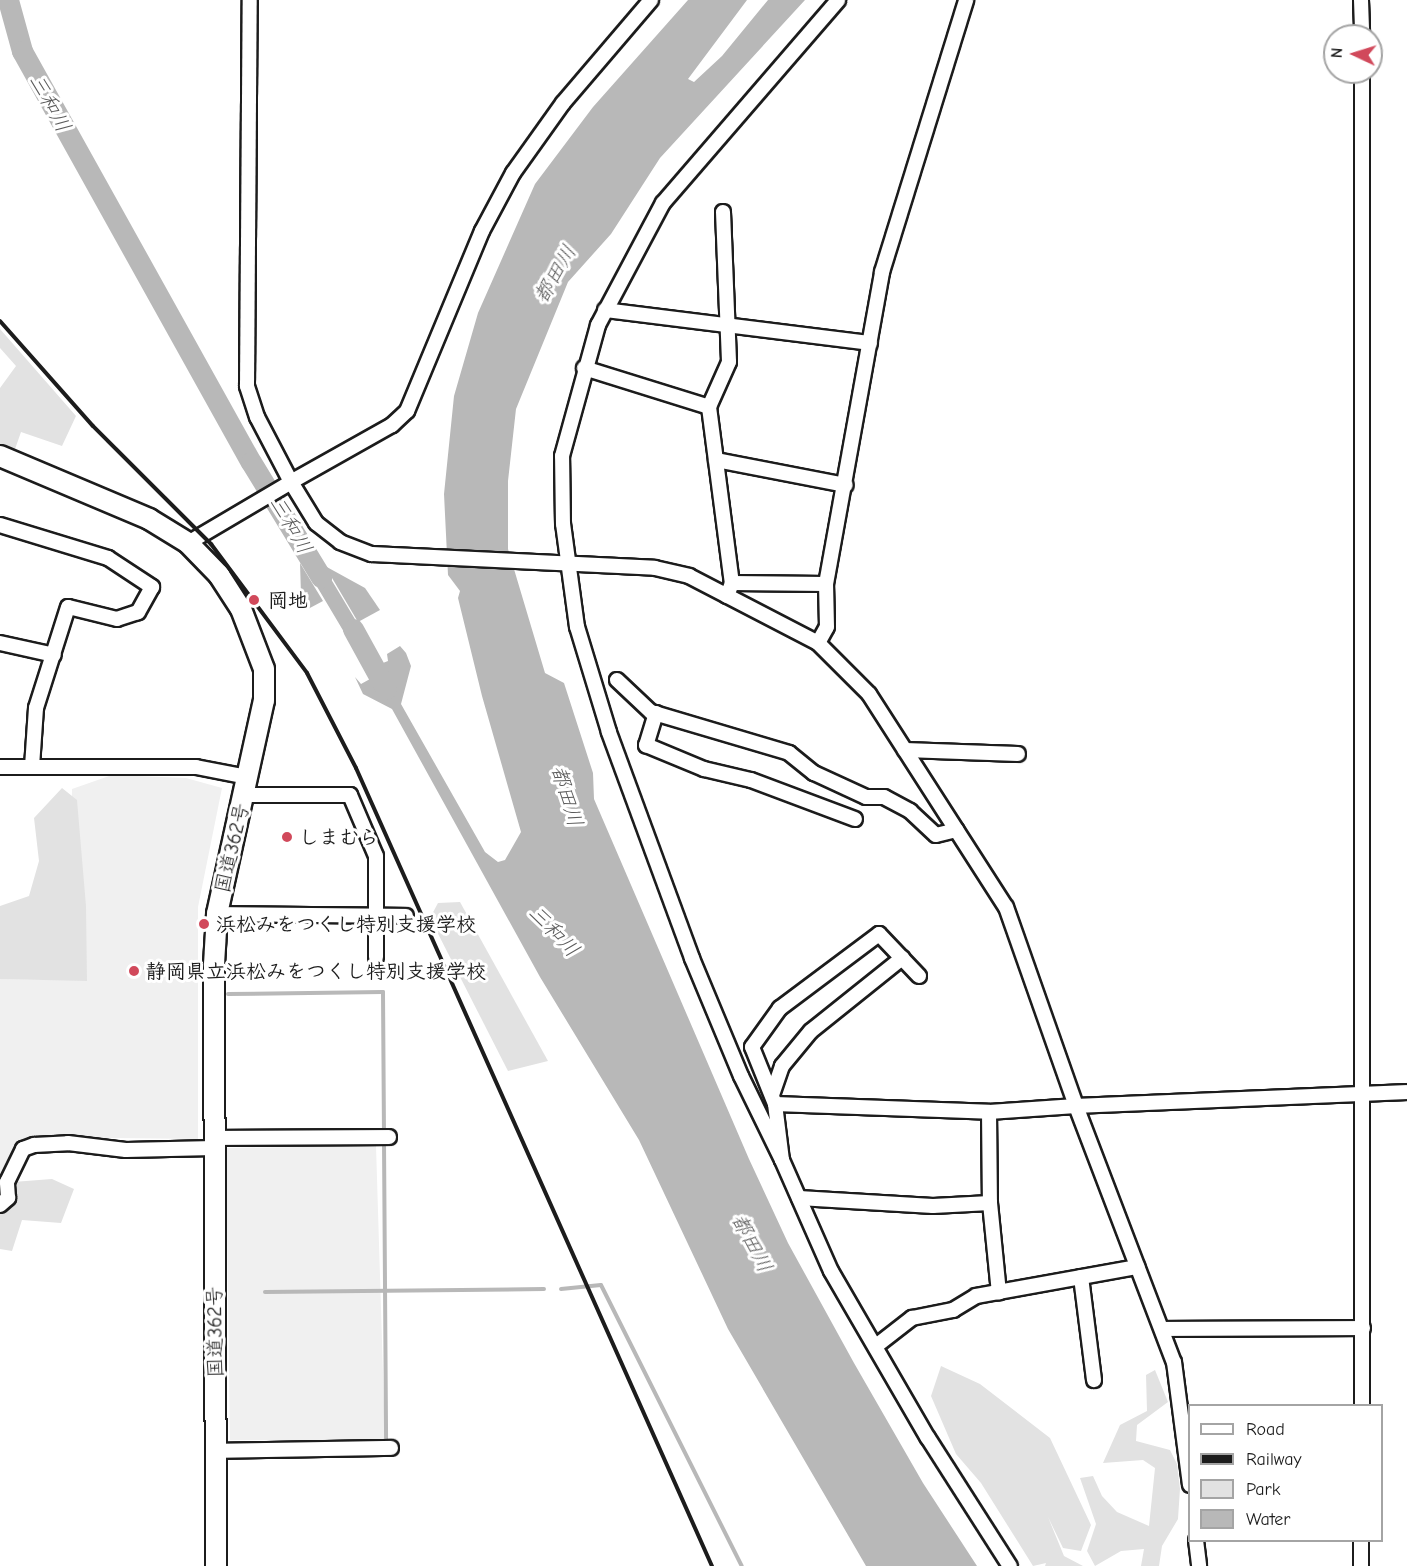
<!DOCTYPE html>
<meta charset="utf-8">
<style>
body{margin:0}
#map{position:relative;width:1407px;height:1566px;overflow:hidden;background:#fff;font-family:"Comic Neue","Klee One",sans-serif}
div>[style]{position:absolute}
.built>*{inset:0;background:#f0f0f0}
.green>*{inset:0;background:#e2e2e2}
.water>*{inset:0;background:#b8b8b8}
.stream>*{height:4px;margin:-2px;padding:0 2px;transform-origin:2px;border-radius:2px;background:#b8b8b8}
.river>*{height:21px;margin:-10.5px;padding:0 10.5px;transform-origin:10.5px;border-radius:10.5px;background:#b8b8b8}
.roads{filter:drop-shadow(2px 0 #1c1c1c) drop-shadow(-2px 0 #1c1c1c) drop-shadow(0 2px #1c1c1c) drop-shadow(0 -2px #1c1c1c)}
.minor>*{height:14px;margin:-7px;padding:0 7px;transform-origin:7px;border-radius:7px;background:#fff}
.highway>*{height:20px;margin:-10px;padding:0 10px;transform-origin:10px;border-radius:10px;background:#fff}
.rail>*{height:4px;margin:-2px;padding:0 2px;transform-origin:2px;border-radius:2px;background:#1c1c1c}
.dots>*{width:16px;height:16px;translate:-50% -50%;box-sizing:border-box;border:3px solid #fff;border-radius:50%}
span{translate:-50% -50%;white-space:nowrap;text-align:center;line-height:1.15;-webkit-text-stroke:6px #fff;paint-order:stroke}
.poi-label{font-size:20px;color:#1c1c1c;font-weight:700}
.left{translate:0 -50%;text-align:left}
.street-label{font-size:20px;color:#1c1c1c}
.water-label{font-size:21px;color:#5a5a5a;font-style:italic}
.legend{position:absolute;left:1188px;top:1404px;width:195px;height:138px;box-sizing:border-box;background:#fff;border:2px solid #a4a4a4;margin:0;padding:8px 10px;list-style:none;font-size:18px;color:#1c1c1c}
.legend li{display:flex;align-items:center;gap:12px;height:30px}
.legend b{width:30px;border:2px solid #a4a4a4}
.north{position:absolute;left:1323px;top:24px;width:60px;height:60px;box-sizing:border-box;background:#fff;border:2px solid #a4a4a4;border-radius:50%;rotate:274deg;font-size:16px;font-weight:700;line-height:24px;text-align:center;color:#1c1c1c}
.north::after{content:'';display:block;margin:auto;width:21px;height:27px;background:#d1495b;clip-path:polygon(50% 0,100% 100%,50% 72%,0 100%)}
</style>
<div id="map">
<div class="built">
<div style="clip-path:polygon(112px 775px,186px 778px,222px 788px,198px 907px,198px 1139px,30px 1137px,7px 1182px,0 1182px,0 979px,69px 980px,72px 789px)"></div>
<div style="clip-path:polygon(376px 1146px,385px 1440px,230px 1440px,226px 1148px)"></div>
</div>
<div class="green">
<div style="clip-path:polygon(0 329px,76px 416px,62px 446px,21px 432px,14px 452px,0 444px,0 388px,16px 366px,0 348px)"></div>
<div style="clip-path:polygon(62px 788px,77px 800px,86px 906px,87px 981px,0 979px,0 906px,29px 896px,39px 861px,34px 818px)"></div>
<div style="clip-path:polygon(460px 902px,548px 1061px,508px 1071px,430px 918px,438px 903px)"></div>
<div style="clip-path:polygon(52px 1179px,74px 1189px,61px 1223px,22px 1220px,12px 1251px,0 1249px,0 1183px)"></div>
<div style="clip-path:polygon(941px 1366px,980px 1384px,1050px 1438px,1091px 1525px,1081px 1551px,1063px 1548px,1048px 1517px,1064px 1556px,1083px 1566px,1045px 1566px,1046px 1563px,1033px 1566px,981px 1483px,956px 1454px,931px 1396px)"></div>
<div style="clip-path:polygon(1155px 1370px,1168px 1402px,1137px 1425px,1136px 1441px,1170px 1450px,1177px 1464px,1180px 1489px,1178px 1519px,1162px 1546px,1159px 1566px,1141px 1566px,1144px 1549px,1121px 1551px,1095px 1566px,1087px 1551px,1096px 1524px,1080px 1478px,1093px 1476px,1102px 1496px,1117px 1512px,1149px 1526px,1155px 1468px,1143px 1460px,1103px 1463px,1120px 1425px,1147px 1411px,1146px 1375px)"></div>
</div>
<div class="water">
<div style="clip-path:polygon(688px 0,747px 0,688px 79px,694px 82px,722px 56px,768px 0,805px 0,660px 158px,611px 234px,568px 282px,516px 409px,508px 481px,508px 549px,545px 673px,564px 683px,593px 773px,594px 799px,749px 1159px,788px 1243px,854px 1363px,923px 1483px,977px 1566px,866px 1566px,728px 1329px,639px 1140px,540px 977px,392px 709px,363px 694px,355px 677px,361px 684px,370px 679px,365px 670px,388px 661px,387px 654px,400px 646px,406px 653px,411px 666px,401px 704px,485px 852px,498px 862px,505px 860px,521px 832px,482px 696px,458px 598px,460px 591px,448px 575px,444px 494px,454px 396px,478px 313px,535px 184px,593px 107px)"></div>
<div style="clip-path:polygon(298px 539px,309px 557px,322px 564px,374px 651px,360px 659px,300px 558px)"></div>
<div style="clip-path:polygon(300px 563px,323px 601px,308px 609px,301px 594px)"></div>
<div style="clip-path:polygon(325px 566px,365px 588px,380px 610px,358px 622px)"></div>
</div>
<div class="stream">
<div style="left:228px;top:994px;width:155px;rotate:-0.7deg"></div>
<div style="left:383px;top:992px;width:139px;rotate:89.6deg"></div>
<div style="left:384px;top:1142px;width:300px;rotate:89.6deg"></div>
<div style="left:561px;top:1289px;width:40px;rotate:-5.7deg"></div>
<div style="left:601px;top:1285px;width:314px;rotate:63.4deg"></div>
<div style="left:265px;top:1292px;width:279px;rotate:-0.6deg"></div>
</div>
<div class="river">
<div style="left:8px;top:0;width:53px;rotate:74.6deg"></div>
<div style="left:22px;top:51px;width:470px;rotate:60.9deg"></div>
<div style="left:251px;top:462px;width:135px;rotate:58.7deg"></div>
<div style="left:353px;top:629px;width:68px;rotate:61.2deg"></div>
</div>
<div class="roads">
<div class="minor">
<div style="left:651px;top:0;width:135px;rotate:130.5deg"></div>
<div style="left:563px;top:103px;width:86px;rotate:125.5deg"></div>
<div style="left:513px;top:173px;width:66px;rotate:118.1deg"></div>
<div style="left:482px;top:231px;width:195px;rotate:112.6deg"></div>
<div style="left:407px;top:411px;width:21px;rotate:137deg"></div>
<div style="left:392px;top:425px;width:116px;rotate:150.6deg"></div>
<div style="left:291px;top:482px;width:48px;rotate:58.6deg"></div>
<div style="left:316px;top:523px;width:31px;rotate:38deg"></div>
<div style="left:340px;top:542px;width:34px;rotate:21deg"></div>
<div style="left:372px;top:554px;width:283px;rotate:2.8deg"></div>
<div style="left:655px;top:568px;width:35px;rotate:13deg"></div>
<div style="left:689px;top:576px;width:145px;rotate:27.4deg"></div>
<div style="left:818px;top:643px;width:72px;rotate:45deg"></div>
<div style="left:869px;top:694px;width:253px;rotate:57.3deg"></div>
<div style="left:1006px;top:907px;width:211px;rotate:70.6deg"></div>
<div style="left:1076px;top:1106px;width:331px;rotate:-2.4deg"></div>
<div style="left:1361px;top:0;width:36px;rotate:88deg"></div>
<div style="left:1362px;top:72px;width:1334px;rotate:90deg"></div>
<div style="left:723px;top:212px;width:150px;rotate:87.7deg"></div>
<div style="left:729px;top:362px;width:49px;rotate:114deg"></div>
<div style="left:709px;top:407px;width:177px;rotate:82.6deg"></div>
<div style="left:732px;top:583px;width:14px;rotate:111deg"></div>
<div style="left:605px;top:310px;width:267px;rotate:7.1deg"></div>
<div style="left:584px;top:368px;width:131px;rotate:17.3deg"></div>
<div style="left:716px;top:460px;width:132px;rotate:10.9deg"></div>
<div style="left:0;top:525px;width:113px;rotate:17deg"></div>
<div style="left:108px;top:558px;width:53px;rotate:33.4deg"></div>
<div style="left:152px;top:587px;width:29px;rotate:119deg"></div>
<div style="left:138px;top:612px;width:22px;rotate:162deg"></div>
<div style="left:117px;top:619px;width:50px;rotate:-166.2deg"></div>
<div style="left:68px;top:607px;width:106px;rotate:107.6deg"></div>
<div style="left:36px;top:708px;width:58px;rotate:93.9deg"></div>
<div style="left:188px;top:543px;width:120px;rotate:-30.6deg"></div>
<div style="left:291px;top:482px;width:73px;rotate:-117.6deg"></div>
<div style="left:257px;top:417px;width:33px;rotate:-108deg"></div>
<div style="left:247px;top:386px;width:386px;rotate:-89.6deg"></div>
<div style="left:732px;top:583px;width:94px;rotate:0.6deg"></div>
<div style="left:0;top:643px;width:55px;rotate:12.5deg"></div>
<div style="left:818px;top:643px;width:18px;rotate:-61deg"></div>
<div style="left:827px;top:627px;width:43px;rotate:-91.3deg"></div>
<div style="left:826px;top:584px;width:317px;rotate:-79.8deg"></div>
<div style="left:882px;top:272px;width:285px;rotate:-72.8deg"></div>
<div style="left:617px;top:680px;width:47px;rotate:43.3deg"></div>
<div style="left:651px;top:712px;width:144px;rotate:16.5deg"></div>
<div style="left:789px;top:753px;width:32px;rotate:39deg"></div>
<div style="left:814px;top:773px;width:57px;rotate:24.8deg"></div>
<div style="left:866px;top:797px;width:18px"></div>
<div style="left:884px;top:797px;width:30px;rotate:28deg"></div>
<div style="left:910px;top:811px;width:35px;rotate:43deg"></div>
<div style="left:936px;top:835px;width:21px;rotate:-14deg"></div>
<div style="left:656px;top:713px;width:34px;rotate:107deg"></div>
<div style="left:646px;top:745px;width:63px;rotate:22.5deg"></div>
<div style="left:704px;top:769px;width:48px;rotate:13.2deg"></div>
<div style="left:751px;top:780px;width:111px;rotate:20.6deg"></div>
<div style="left:905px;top:750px;width:113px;rotate:2deg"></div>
<div style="left:0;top:767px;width:196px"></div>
<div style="left:196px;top:767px;width:53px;rotate:10.9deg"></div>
<div style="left:244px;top:795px;width:106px"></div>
<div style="left:350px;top:795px;width:66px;rotate:66.9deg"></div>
<div style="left:376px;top:856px;width:101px;rotate:90deg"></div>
<div style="left:217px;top:914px;width:189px;rotate:0.6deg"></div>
<div style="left:919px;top:976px;width:58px;rotate:-133.6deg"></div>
<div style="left:879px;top:934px;width:124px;rotate:143.2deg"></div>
<div style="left:780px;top:1008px;width:48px;rotate:125.7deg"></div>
<div style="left:752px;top:1047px;width:61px;rotate:68deg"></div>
<div style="left:775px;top:1104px;width:56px;rotate:82.9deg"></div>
<div style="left:782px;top:1160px;width:121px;rotate:66.2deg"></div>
<div style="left:831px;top:1271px;width:193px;rotate:59.9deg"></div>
<div style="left:928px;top:1438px;width:152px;rotate:57.4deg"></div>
<div style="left:772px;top:1095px;width:31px;rotate:-71deg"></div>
<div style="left:782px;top:1066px;width:45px;rotate:-50.4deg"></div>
<div style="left:811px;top:1031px;width:117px;rotate:-38.7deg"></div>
<div style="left:775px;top:1104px;width:214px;rotate:2.1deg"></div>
<div style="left:989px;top:1112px;width:87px;rotate:-3.9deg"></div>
<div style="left:1076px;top:1106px;width:274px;rotate:69.1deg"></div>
<div style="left:1174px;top:1362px;width:124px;rotate:82.6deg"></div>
<div style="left:989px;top:1112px;width:91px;rotate:89.4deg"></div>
<div style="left:990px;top:1203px;width:90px;rotate:84.3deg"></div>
<div style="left:214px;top:1138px;width:175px;rotate:-0.3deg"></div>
<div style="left:782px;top:1160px;width:93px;rotate:-116deg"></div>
<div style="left:741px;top:1076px;width:128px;rotate:-112.6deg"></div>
<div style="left:692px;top:958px;width:241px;rotate:-110.2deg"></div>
<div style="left:609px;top:732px;width:110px;rotate:-106.9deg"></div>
<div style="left:577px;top:627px;width:104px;rotate:-97.7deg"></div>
<div style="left:563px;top:524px;width:68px;rotate:-90.8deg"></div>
<div style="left:562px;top:456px;width:136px;rotate:-74.6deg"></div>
<div style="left:598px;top:325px;width:138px;rotate:-62deg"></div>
<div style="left:663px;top:203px;width:268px;rotate:-49.2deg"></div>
<div style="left:799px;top:1198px;width:134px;rotate:3.4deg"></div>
<div style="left:933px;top:1206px;width:57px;rotate:-3deg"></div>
<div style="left:0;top:1205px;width:11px;rotate:-41deg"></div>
<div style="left:8px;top:1198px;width:16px;rotate:-94deg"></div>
<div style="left:7px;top:1182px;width:37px;rotate:-64deg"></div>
<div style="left:23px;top:1149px;width:12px;rotate:-20deg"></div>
<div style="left:34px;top:1145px;width:34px;rotate:-3deg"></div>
<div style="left:68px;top:1143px;width:58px;rotate:6.9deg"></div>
<div style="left:126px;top:1150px;width:88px;rotate:-1.3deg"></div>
<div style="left:1081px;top:1277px;width:104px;rotate:82.8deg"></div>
<div style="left:1162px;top:1329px;width:201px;rotate:-0.3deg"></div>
<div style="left:876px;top:1346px;width:46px;rotate:-37.9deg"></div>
<div style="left:912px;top:1318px;width:42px;rotate:-11deg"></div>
<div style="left:953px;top:1310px;width:27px;rotate:-31deg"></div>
<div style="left:976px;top:1296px;width:164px;rotate:-10.2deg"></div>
<div style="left:215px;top:1451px;width:176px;rotate:-1deg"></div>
<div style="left:1196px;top:1540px;width:26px;rotate:83deg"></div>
<div style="left:1361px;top:1566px;width:26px;rotate:-90deg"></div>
</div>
<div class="highway">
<div style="left:0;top:456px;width:162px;rotate:22.9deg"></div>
<div style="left:149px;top:519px;width:46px;rotate:31.6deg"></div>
<div style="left:188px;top:543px;width:45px;rotate:45.9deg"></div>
<div style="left:219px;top:575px;width:40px;rotate:57.1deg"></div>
<div style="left:241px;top:609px;width:64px;rotate:69deg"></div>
<div style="left:264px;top:669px;width:31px;rotate:90deg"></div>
<div style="left:264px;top:700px;width:219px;rotate:102.4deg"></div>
<div style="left:217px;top:914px;width:50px;rotate:93.4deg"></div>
<div style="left:214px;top:964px;width:602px;rotate:89.81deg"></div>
</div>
</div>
<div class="rail">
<div style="left:0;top:321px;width:140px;rotate:48.5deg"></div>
<div style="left:93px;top:426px;width:167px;rotate:45deg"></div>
<div style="left:211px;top:544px;width:161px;rotate:53.3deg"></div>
<div style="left:307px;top:673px;width:107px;rotate:62.7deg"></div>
<div style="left:356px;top:768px;width:874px;rotate:65.96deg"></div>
</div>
<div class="dots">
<div style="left:254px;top:600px;background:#d1495b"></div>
<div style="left:287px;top:837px;background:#d1495b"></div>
<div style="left:204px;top:924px;background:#d1495b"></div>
<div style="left:134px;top:971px;background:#d1495b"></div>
</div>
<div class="poi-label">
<span class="left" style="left:268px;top:600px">岡地</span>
<span class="left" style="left:299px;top:837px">しまむら</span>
<span class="left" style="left:216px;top:924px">浜松みをつくし特別支援学校</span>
<span class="left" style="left:146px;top:971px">静岡県立浜松みをつくし特別支援学校</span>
</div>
<div class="street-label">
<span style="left:232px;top:848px;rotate:-77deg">国道362号</span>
<span style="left:215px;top:1332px;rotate:-91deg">国道362号</span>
</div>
<div class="water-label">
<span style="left:50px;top:103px;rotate:61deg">三和川</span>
<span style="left:555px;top:274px;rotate:-60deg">都田川</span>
<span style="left:291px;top:525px;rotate:60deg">三和川</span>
<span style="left:567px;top:796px;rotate:73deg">都田川</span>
<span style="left:554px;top:931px;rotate:46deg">三和川</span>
<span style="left:752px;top:1243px;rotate:62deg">都田川</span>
</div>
<ul class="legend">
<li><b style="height:8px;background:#fff"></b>Road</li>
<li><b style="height:8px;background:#1c1c1c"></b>Railway</li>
<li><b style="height:16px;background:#e2e2e2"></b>Park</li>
<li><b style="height:16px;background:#b8b8b8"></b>Water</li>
</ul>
<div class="north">N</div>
</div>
